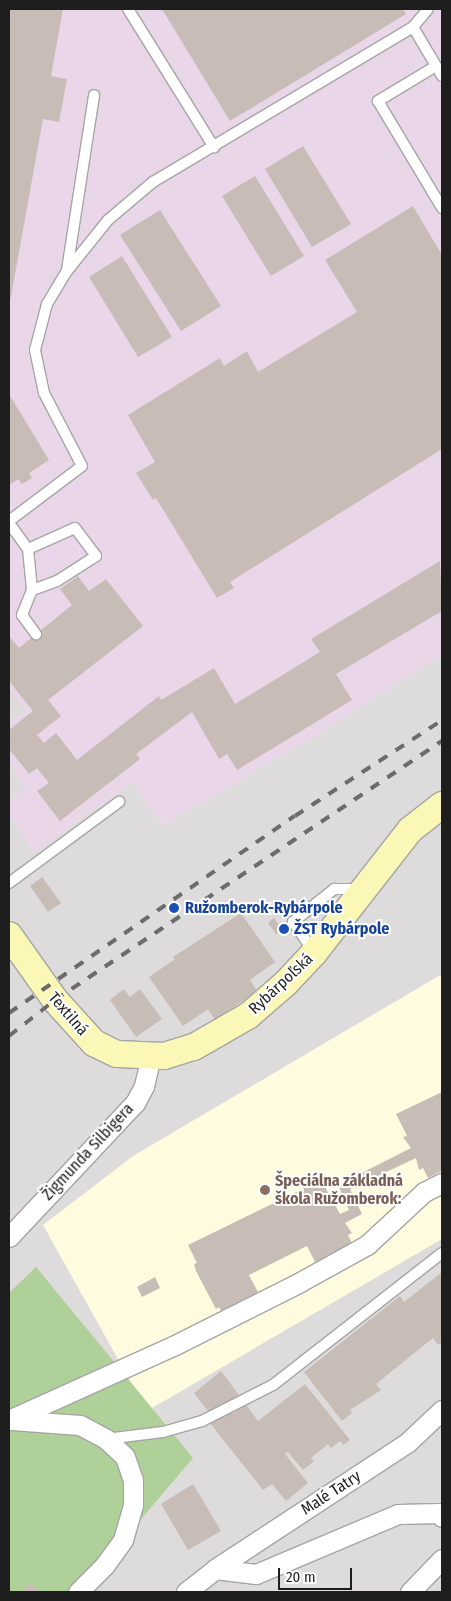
<!DOCTYPE html>
<meta charset="utf-8">
<style>
body{margin:0}
#map{position:relative;width:451px;height:1601px;overflow:hidden;background:#f0ebe4;font-family:"Fira Sans Condensed",sans-serif}
div>[style]{position:absolute}
.residential>*{inset:0;background:#dddbdb}
.industrial>*{inset:0;background:#e9d6e8}
.education>*{inset:0;background:#fffbde}
.forest>*{inset:0;background:#afd098}
.building>*{inset:0;background:#c8bcb7}
.roads{filter:drop-shadow(1px 0 #a5a5a5) drop-shadow(-1px 0 #a5a5a5) drop-shadow(0 1px #a5a5a5) drop-shadow(0 -1px #a5a5a5)}
.lane>*{height:10px;margin:-5px;padding:0 5px;transform-origin:5px;border-radius:5px;background:#fff}
.street>*{height:19px;margin:-9.5px;padding:0 9.5px;transform-origin:9.5px;border-radius:9.5px;background:#fff}
.secondary>*{height:26px;margin:-13px;padding:0 13px;transform-origin:13px;border-radius:13px;background:#fbf7b6}
.rail>*{height:4px;margin-top:-2px;transform-origin:0;background:repeating-linear-gradient(90deg,#6c6c6c 0 10px,transparent 0 20px)}
.dots>*{width:14px;height:14px;translate:-50% -50%;box-sizing:border-box;border:2px solid #fff;border-radius:50%}
span{translate:-50% -50%;white-space:nowrap;text-align:center;line-height:1.15;-webkit-text-stroke:4px #fff;paint-order:stroke}
.transit-label{font-size:16px;color:#164399;font-weight:700}
.left{translate:0 -50%;text-align:left}
.street-label{font-size:16px;color:#1e1e1e}
.education-label{font-size:16px;color:#785e54;font-weight:700}
.frame{position:absolute;inset:0;border:10px solid #1e1e1e;pointer-events:none}
.scale{position:absolute;left:278px;top:1568px;width:74px;height:22px;box-sizing:border-box;border:2px solid #1e1e1e;border-top:0;padding-left:6px;font-size:15px;line-height:18px;white-space:nowrap;color:#1e1e1e;-webkit-text-stroke:4px #fff;paint-order:stroke}
</style>
<div id="map">
<div class="residential">
<div style="clip-path:polygon(442px 654px,442px 1592px,9px 1592px,9px 813px,34px 853px,132px 782px,163px 826px,338px 722px)"></div>
<div style="clip-path:polygon(9px 688px,26px 710px,9px 723px)"></div>
<div style="clip-path:polygon(9px 761px,26px 786px,9px 802px)"></div>
</div>
<div class="industrial">
<div style="clip-path:polygon(9px 9px,442px 9px,442px 654px,338px 722px,163px 826px,132px 782px,34px 853px,9px 813px,9px 802px,25px 786px,9px 761px,9px 723px,26px 710px,9px 688px)"></div>
</div>
<div class="education">
<div style="clip-path:polygon(442px 974px,442px 1239px,147px 1411px,43px 1225px,133px 1156px)"></div>
</div>
<div class="forest">
<div style="clip-path:polygon(36px 1267px,193px 1458px,79px 1592px,9px 1592px,9px 1293px)"></div>
</div>
<div class="building">
<div style="clip-path:polygon(9px 9px,63px 9px,51px 76px,67px 79px,59px 122px,43px 119px,10px 302px)"></div>
<div style="clip-path:polygon(162px 9px,403px 9px,406px 14px,230px 121px)"></div>
<div style="clip-path:polygon(303px 146px,351px 224px,312px 247px,265px 169px)"></div>
<div style="clip-path:polygon(255px 176px,304px 256px,271px 276px,222px 196px)"></div>
<div style="clip-path:polygon(413px 206px,442px 255px,442px 449px,230px 582px,234px 588px,217px 598px,156px 498px,153px 500px,136px 473px,155px 462px,128px 415px,220px 358px,224px 366px,247px 351px,258px 372px,357px 312px,325px 260px)"></div>
<div style="clip-path:polygon(160px 210px,221px 306px,181px 331px,120px 235px)"></div>
<div style="clip-path:polygon(122px 256px,172px 337px,138px 357px,89px 277px)"></div>
<div style="clip-path:polygon(9px 394px,49px 460px,29px 473px,32px 478px,22px 484px,18px 479px,9px 485px)"></div>
<div style="clip-path:polygon(440px 561px,442px 611px,336px 674px,352px 700px,237px 770px,227px 754px,219px 759px,192px 712px,136px 754px,140px 759px,60px 821px,37px 791px,49px 783px,37px 768px,29px 774px,9px 749px,9px 730px,33px 711px,9px 681px,9px 636px,19px 648px,72px 605px,60px 589px,78px 576px,89px 591px,106px 579px,143px 626px,48px 700px,61px 716px,37px 735px,44px 743px,56px 733px,77px 760px,159px 696px,161px 700px,214px 668px,235px 704px,320px 652px,311px 639px)"></div>
<div style="clip-path:polygon(42px 877px,61px 903px,48px 912px,30px 886px)"></div>
<div style="clip-path:polygon(241px 913px,275px 962px,250px 980px,257px 991px,215px 1020px,208px 1009px,183px 1026px,149px 977px,175px 959px,173px 957px)"></div>
<div style="clip-path:polygon(274px 918px,283px 930px,276px 934px,268px 923px)"></div>
<div style="clip-path:polygon(124px 989px,130px 997px,140px 989px,162px 1019px,136px 1037px,110px 1000px)"></div>
<div style="clip-path:polygon(442px 1092px,442px 1171px,428px 1178px,423px 1168px,419px 1170px,416px 1158px,350px 1189px,362px 1214px,345px 1223px,352px 1233px,348px 1235px,353px 1245px,316px 1264px,307px 1246px,249px 1275px,258px 1292px,221px 1311px,219px 1307px,216px 1309px,196px 1271px,194px 1264px,197px 1263px,188px 1245px,321px 1180px,340px 1214px,349px 1210px,338px 1185px,411px 1148px,403px 1137px,407px 1136px,396px 1114px)"></div>
<div style="clip-path:polygon(442px 1272px,442px 1342px,438px 1345px,433px 1338px,376px 1384px,381px 1390px,350px 1410px,352px 1413px,342px 1421px,304px 1372px,400px 1296px,404px 1302px)"></div>
<div style="clip-path:polygon(155px 1277px,160px 1288px,142px 1297px,137px 1287px)"></div>
<div style="clip-path:polygon(221px 1371px,258px 1421px,305px 1384px,350px 1440px,343px 1445px,340px 1441px,331px 1448px,328px 1444px,311px 1458px,314px 1461px,303px 1470px,288px 1452px,285px 1454px,308px 1483px,286px 1501px,272px 1484px,263px 1490px,210px 1423px,215px 1420px,194px 1393px)"></div>
<div style="clip-path:polygon(193px 1484px,221px 1531px,188px 1550px,161px 1504px)"></div>
<div style="clip-path:polygon(31px 1583px,39px 1592px,20px 1592px)"></div>
</div>
<div class="roads">
<div class="lane">
<div style="left:128px;top:9px;width:163px;rotate:58.1deg"></div>
<div style="left:413px;top:27px;width:57px;rotate:59.4deg"></div>
<div style="left:436px;top:66px;width:68px;rotate:148.9deg"></div>
<div style="left:378px;top:101px;width:125px;rotate:59.1deg"></div>
<div style="left:67px;top:270px;width:177px;rotate:-81.2deg"></div>
<div style="left:9px;top:521px;width:91px;rotate:-37deg"></div>
<div style="left:82px;top:466px;width:82px;rotate:-117.5deg"></div>
<div style="left:44px;top:393px;width:44px;rotate:-101.8deg"></div>
<div style="left:35px;top:350px;width:48px;rotate:-75.4deg"></div>
<div style="left:47px;top:304px;width:39px;rotate:-59deg"></div>
<div style="left:67px;top:271px;width:65px;rotate:-51.2deg"></div>
<div style="left:108px;top:220px;width:59px;rotate:-40.2deg"></div>
<div style="left:153px;top:182px;width:303px;rotate:-30.8deg"></div>
<div style="left:413px;top:27px;width:23px;rotate:-50deg"></div>
<div style="left:9px;top:523px;width:32px;rotate:54deg"></div>
<div style="left:28px;top:549px;width:41px;rotate:84.4deg"></div>
<div style="left:32px;top:590px;width:27px;rotate:112deg"></div>
<div style="left:22px;top:615px;width:24px;rotate:54deg"></div>
<div style="left:28px;top:549px;width:51px;rotate:-24.1deg"></div>
<div style="left:75px;top:528px;width:35px;rotate:53deg"></div>
<div style="left:96px;top:556px;width:46px;rotate:147.3deg"></div>
<div style="left:57px;top:581px;width:27px;rotate:160deg"></div>
<div style="left:9px;top:883px;width:137px;rotate:-36.4deg"></div>
<div style="left:314px;top:952px;width:37px;rotate:-125deg"></div>
<div style="left:293px;top:922px;width:53px;rotate:-38.8deg"></div>
<div style="left:334px;top:889px;width:27px"></div>
<div style="left:106px;top:1439px;width:57px;rotate:-7deg"></div>
<div style="left:163px;top:1432px;width:41px;rotate:-15.8deg"></div>
<div style="left:202px;top:1421px;width:80px;rotate:-26.9deg"></div>
<div style="left:273px;top:1385px;width:214px;rotate:-38deg"></div>
</div>
<div class="street">
<div style="left:9px;top:1237px;width:184px;rotate:-46.8deg"></div>
<div style="left:135px;top:1103px;width:19px;rotate:-62deg"></div>
<div style="left:144px;top:1086px;width:31px;rotate:-77deg"></div>
<div style="left:9px;top:1420px;width:180px;rotate:-24.3deg"></div>
<div style="left:173px;top:1346px;width:142px;rotate:-26.7deg"></div>
<div style="left:300px;top:1282px;width:77px;rotate:-28.9deg"></div>
<div style="left:367px;top:1245px;width:78px;rotate:-42.9deg"></div>
<div style="left:424px;top:1192px;width:20px;rotate:-27deg"></div>
<div style="left:12px;top:1420px;width:68px;rotate:4.2deg"></div>
<div style="left:80px;top:1425px;width:30px;rotate:28deg"></div>
<div style="left:106px;top:1439px;width:26px;rotate:43deg"></div>
<div style="left:125px;top:1457px;width:24px;rotate:71deg"></div>
<div style="left:133px;top:1480px;width:25px;rotate:90deg"></div>
<div style="left:133px;top:1505px;width:36px;rotate:106deg"></div>
<div style="left:123px;top:1540px;width:31px;rotate:126deg"></div>
<div style="left:105px;top:1565px;width:38px;rotate:135deg"></div>
<div style="left:215px;top:1569px;width:41px;rotate:7deg"></div>
<div style="left:256px;top:1574px;width:154px;rotate:-22.9deg"></div>
<div style="left:398px;top:1514px;width:43px;rotate:-1.3deg"></div>
<div style="left:441px;top:1513px;width:4px;rotate:76deg"></div>
<div style="left:186px;top:1592px;width:37px;rotate:-38deg"></div>
<div style="left:215px;top:1569px;width:231px;rotate:-33.3deg"></div>
<div style="left:408px;top:1442px;width:47px;rotate:-43.3deg"></div>
<div style="left:410px;top:1592px;width:46px;rotate:-45.9deg"></div>
</div>
<div class="secondary">
<div style="left:9px;top:935px;width:80px;rotate:54.7deg"></div>
<div style="left:55px;top:1000px;width:58px;rotate:47.8deg"></div>
<div style="left:94px;top:1043px;width:25px;rotate:26deg"></div>
<div style="left:117px;top:1054px;width:47px;rotate:2.4deg"></div>
<div style="left:164px;top:1056px;width:31px;rotate:-17deg"></div>
<div style="left:194px;top:1047px;width:62px;rotate:-29.9deg"></div>
<div style="left:248px;top:1016px;width:50px;rotate:-41deg"></div>
<div style="left:286px;top:983px;width:41px;rotate:-47deg"></div>
<div style="left:314px;top:953px;width:156px;rotate:-52deg"></div>
<div style="left:410px;top:830px;width:41px;rotate:-38deg"></div>
</div>
</div>
<div class="rail">
<div style="left:9px;top:1013px;width:347px;rotate:-34.6deg"></div>
<div style="left:295px;top:816px;width:176px;rotate:-33.1deg"></div>
<div style="left:9px;top:1036px;width:58px;rotate:-38deg"></div>
<div style="left:55px;top:1000px;width:466px;rotate:-33.8deg"></div>
</div>
<div class="dots">
<div style="left:174px;top:908px;background:#1a4fb4"></div>
<div style="left:284px;top:929px;background:#1a4fb4"></div>
<div style="left:265px;top:1190px;background:#8d6e63"></div>
</div>
<div class="transit-label">
<span class="left" style="left:185px;top:908px">Ružomberok-Rybárpole</span>
<span class="left" style="left:294px;top:929px">ŽST Rybárpole</span>
</div>
<div class="street-label">
<span style="left:281px;top:984px;rotate:-43deg">Rybárpoľská</span>
<span style="left:68px;top:1014px;rotate:49deg">Textilná</span>
<span style="left:88px;top:1152px;rotate:-47deg">Žigmunda Silbigera</span>
<span style="left:331px;top:1493px;rotate:-33deg">Malé Tatry</span>
</div>
<div class="education-label">
<span class="left" style="left:275px;top:1190px">Špeciálna základná<br>škola Ružomberok:</span>
</div>
<div class="frame"></div>
<div class="scale">20 m</div>
</div>
